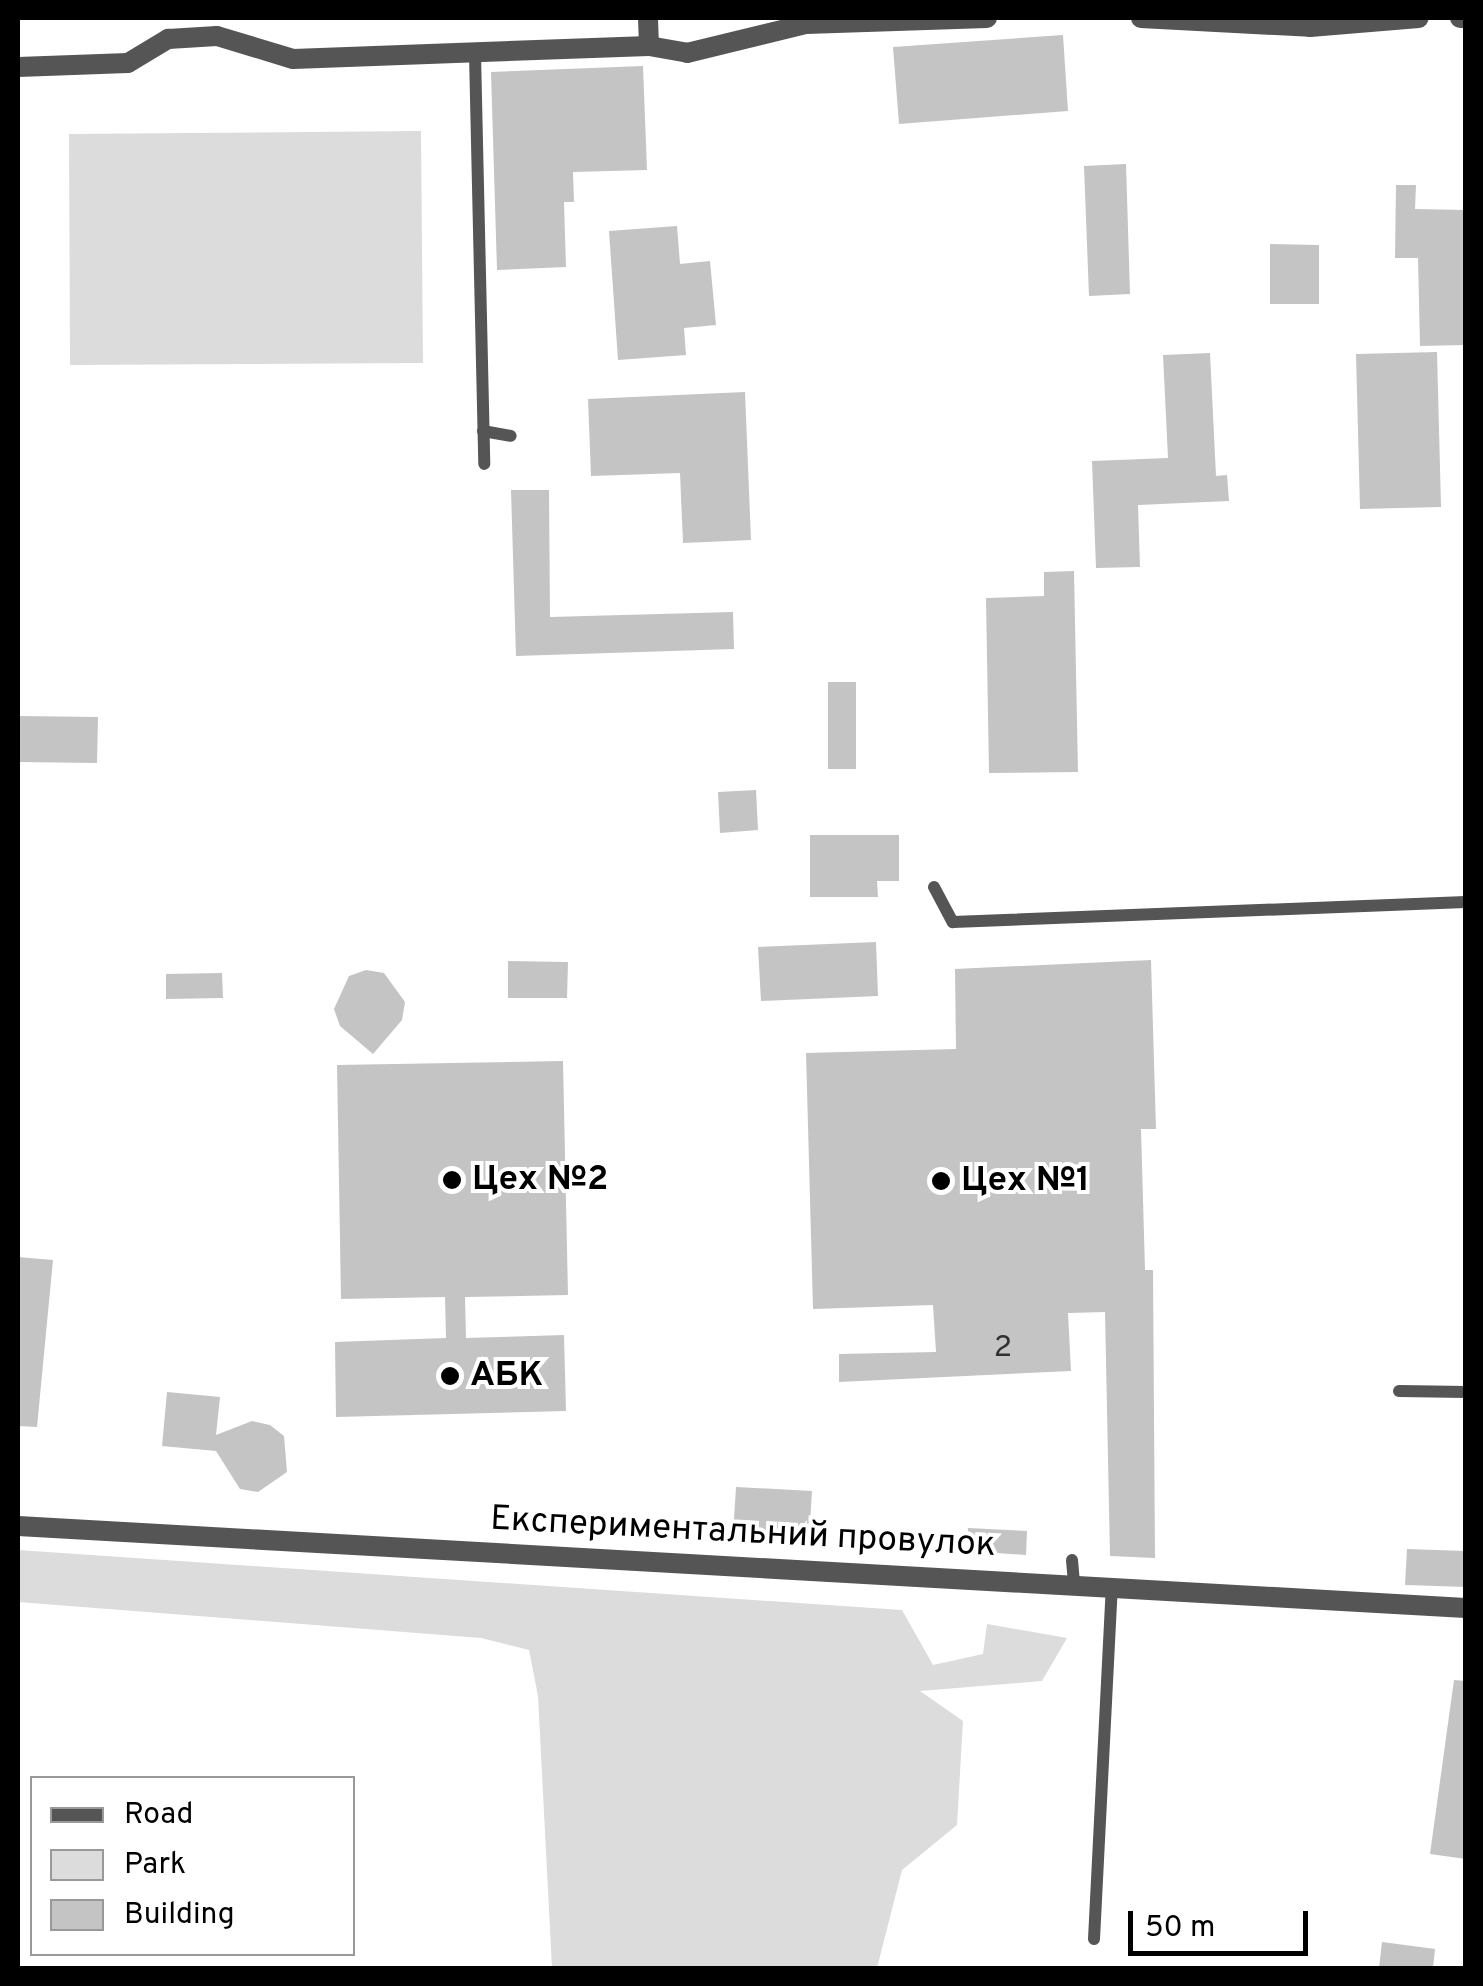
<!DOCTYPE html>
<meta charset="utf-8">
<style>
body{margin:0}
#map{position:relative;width:1483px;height:1986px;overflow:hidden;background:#fff;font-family:Overpass,sans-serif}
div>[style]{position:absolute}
.green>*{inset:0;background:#dcdcdc}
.building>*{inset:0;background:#c4c4c4}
.service>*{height:12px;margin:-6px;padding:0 6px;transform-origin:6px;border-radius:6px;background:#555}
.minor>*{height:20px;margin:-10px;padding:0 10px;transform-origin:10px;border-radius:10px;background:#555}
.tertiary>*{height:20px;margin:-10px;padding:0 10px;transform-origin:10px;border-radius:10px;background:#555}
.dots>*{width:28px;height:28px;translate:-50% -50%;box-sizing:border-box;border:5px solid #fff;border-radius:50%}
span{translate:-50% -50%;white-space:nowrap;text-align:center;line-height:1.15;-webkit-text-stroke:8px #fff;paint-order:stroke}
.number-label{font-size:30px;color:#313131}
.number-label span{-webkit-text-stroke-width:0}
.poi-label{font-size:35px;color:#000;font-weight:700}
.left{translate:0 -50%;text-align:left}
.street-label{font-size:35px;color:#000}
.frame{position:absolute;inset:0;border:20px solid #000;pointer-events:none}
.legend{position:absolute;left:30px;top:1776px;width:325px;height:180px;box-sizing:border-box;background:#fff;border:2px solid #999;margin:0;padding:12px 18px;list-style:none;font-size:30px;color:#000}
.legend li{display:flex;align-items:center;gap:20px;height:50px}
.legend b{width:50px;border:2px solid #999}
.scale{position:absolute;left:1128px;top:1911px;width:180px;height:45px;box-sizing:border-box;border:5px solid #000;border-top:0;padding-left:12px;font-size:30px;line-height:35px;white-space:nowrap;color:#000;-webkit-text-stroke:8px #fff;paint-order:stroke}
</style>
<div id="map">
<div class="green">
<div style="clip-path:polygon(421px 131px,423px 363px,70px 365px,69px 134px)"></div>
<div style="clip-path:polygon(18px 1550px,902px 1610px,933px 1665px,983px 1654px,987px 1624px,1067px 1638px,1042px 1681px,920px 1691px,963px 1721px,957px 1825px,902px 1870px,877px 1968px,552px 1968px,538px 1696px,529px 1650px,481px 1638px,18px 1602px)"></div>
</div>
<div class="building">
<div style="clip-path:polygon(1063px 35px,1068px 111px,899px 124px,893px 47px)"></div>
<div style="clip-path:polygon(643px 66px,647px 170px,573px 172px,574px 202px,564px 202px,566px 267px,497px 270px,491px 72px)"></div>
<div style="clip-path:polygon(1126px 164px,1130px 294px,1089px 296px,1084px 166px)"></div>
<div style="clip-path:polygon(1396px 185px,1416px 185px,1415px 209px,1466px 210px,1466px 345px,1420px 346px,1418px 258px,1395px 258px)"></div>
<div style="clip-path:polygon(677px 226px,680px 264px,710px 261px,716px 325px,684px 328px,686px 355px,618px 360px,609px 231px)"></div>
<div style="clip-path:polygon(1270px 244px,1319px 245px,1319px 304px,1270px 304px)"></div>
<div style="clip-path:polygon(1437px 352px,1441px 507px,1360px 509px,1356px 354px)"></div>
<div style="clip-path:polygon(1210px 353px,1216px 476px,1227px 475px,1229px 501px,1138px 505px,1140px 567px,1096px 568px,1092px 461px,1168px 458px,1163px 355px)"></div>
<div style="clip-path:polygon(745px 392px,751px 540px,683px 543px,680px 473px,591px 476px,588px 399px)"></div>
<div style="clip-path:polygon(511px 490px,549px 490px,550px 617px,733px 612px,734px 649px,516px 656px)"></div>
<div style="clip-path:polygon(1074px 571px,1078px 772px,989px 773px,986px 598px,1044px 596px,1044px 572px)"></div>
<div style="clip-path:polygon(828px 682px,856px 682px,856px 769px,828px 769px)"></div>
<div style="clip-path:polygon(18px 716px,98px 717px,97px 763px,18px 762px)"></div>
<div style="clip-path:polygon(756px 790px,758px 830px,720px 833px,718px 792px)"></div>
<div style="clip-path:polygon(810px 835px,899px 835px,899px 881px,877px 881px,878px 897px,810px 897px)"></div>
<div style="clip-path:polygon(876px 942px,878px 996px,761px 1001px,758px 947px)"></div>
<div style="clip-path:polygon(1151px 960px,1156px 1129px,1141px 1129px,1145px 1270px,1153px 1270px,1155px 1558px,1110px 1556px,1105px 1312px,1068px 1313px,1071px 1371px,839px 1382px,839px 1354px,936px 1352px,933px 1305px,813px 1309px,806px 1053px,956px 1049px,955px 969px)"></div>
<div style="clip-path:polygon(508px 961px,568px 962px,567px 998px,508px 998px)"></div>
<div style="clip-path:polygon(366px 970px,384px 973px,405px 1002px,402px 1020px,373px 1054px,340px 1026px,334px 1009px,349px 976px)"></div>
<div style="clip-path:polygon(222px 973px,223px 998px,166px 999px,166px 974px)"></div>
<div style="clip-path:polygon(563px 1061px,568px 1295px,465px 1297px,466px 1338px,564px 1335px,566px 1411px,336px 1417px,335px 1342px,446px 1338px,445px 1297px,341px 1299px,337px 1065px)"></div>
<div style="clip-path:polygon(18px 1257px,53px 1260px,37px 1427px,18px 1426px)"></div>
<div style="clip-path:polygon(167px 1392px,220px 1397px,216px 1435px,252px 1421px,270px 1425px,284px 1436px,287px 1472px,258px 1492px,240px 1489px,216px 1451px,162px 1446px)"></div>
<div style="clip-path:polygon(736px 1487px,812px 1491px,809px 1539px,733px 1535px)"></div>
<div style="clip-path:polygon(968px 1528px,1027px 1531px,1026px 1555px,967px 1551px)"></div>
<div style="clip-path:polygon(1407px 1549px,1466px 1551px,1466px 1587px,1405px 1585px)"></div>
<div style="clip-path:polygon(1454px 1680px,1466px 1681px,1466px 1859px,1430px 1854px)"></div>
<div style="clip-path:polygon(1382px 1942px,1435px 1949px,1433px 1968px,1379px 1968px)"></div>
</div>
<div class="service">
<div style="left:475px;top:54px;width:410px;rotate:88.7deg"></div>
<div style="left:483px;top:431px;width:28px;rotate:10deg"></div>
<div style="left:934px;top:887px;width:40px;rotate:62deg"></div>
<div style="left:953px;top:922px;width:513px;rotate:-2.23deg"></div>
<div style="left:1399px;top:1391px;width:67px;rotate:0.9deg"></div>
<div style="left:1072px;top:1560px;width:24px;rotate:85deg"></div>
<div style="left:1094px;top:1939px;width:353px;rotate:-87.1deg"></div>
</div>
<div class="minor">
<div style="left:648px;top:18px;width:28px;rotate:88deg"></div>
<div style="left:1141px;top:18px;width:169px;rotate:3deg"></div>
<div style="left:1310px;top:27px;width:109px;rotate:-4.7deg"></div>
<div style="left:1460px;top:18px;width:6px"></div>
<div style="left:18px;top:67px;width:110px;rotate:-2.1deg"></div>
<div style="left:128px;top:63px;width:47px;rotate:-31deg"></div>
<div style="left:168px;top:39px;width:49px;rotate:-3.5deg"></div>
<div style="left:217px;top:36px;width:79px;rotate:16.8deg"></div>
<div style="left:293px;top:59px;width:356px;rotate:-2.1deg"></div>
<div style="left:649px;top:46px;width:39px;rotate:10deg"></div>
<div style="left:687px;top:53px;width:122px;rotate:-13.7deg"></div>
<div style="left:806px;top:24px;width:181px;rotate:-1.9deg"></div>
</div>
<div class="tertiary">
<div style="left:18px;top:1526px;width:1450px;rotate:3.24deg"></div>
</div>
<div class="dots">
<div style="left:452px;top:1180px;background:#000"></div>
<div style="left:941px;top:1181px;background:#000"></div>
<div style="left:450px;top:1376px;background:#000"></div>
</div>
<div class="number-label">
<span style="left:1003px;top:1349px">2</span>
</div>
<div class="poi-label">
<span class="left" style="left:472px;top:1180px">Цех №2</span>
<span class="left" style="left:961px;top:1181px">Цех №1</span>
<span class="left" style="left:470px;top:1376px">АБК</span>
</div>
<div class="street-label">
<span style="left:743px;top:1533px;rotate:3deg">Експериментальний провулок</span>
</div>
<div class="frame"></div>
<ul class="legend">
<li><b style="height:12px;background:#555"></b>Road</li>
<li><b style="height:28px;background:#dcdcdc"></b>Park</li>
<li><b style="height:28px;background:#c4c4c4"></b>Building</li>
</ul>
<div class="scale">50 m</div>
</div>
